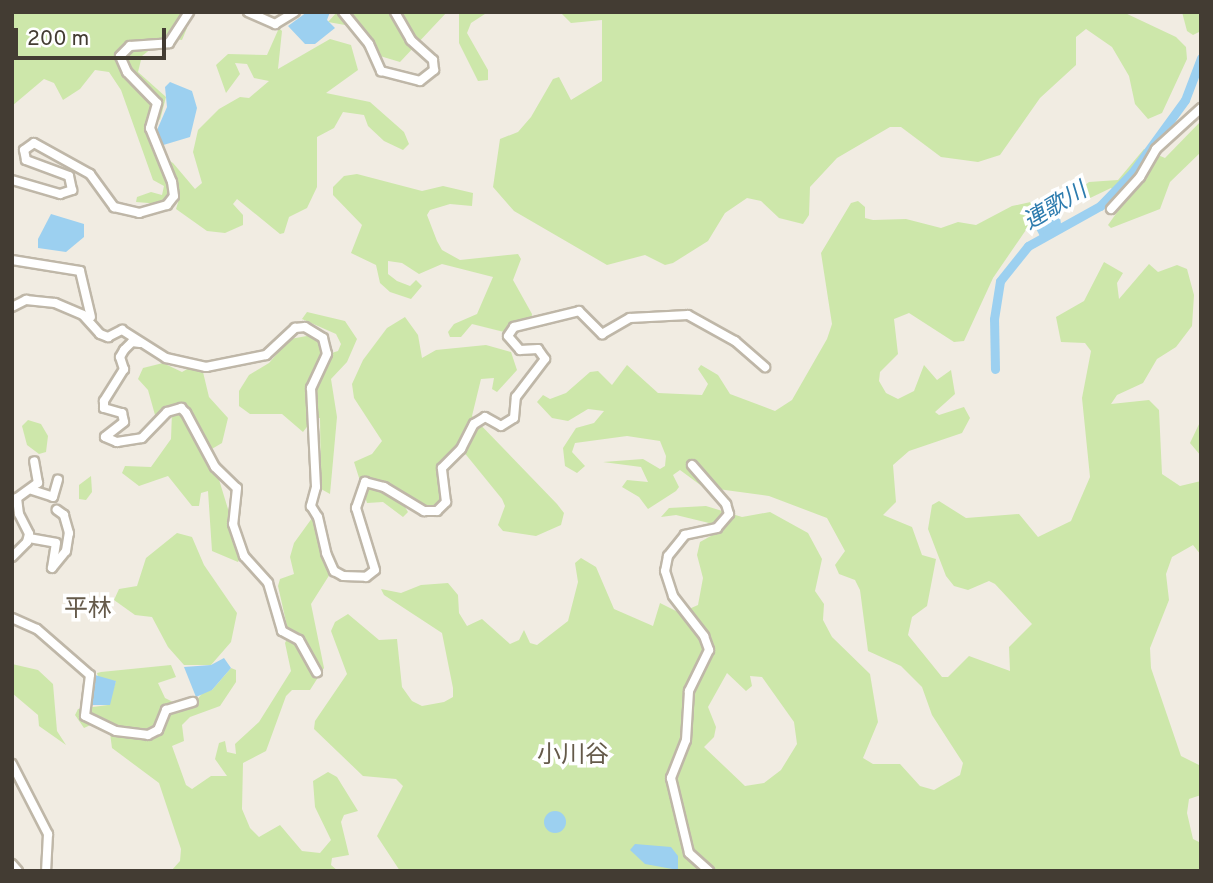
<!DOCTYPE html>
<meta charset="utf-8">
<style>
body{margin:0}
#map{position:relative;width:1213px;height:883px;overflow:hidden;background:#f1ece2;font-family:Overpass,"Noto Sans JP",sans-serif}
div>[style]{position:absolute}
.green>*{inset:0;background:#cde7aa}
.water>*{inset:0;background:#9cd0f0}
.round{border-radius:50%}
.river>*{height:9px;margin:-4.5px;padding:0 4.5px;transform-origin:4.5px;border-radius:4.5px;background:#9cd0f0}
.roads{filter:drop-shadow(2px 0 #bfb7a8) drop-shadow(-2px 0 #bfb7a8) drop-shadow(0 2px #bfb7a8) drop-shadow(0 -2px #bfb7a8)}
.minor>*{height:8px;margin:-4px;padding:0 4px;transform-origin:4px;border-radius:4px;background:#fff}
span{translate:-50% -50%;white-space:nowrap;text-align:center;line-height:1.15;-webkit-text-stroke:7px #fff;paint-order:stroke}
.water-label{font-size:23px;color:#2c7bae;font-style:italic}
.quarter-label{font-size:24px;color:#655a4a}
.frame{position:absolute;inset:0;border:14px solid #433c33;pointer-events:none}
.scale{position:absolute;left:14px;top:28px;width:152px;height:32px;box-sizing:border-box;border:4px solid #433c33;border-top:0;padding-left:9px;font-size:21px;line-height:24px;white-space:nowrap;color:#433c33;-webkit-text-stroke:5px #fff;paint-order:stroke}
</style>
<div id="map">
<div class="green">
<div style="clip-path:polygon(12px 12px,185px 12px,187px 28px,182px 40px,168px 38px,152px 48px,142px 56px,138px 72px,166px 97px,160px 120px,155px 117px,147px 123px,152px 150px,173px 163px,195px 189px,202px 183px,193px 152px,198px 130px,219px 109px,240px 97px,249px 98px,269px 81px,254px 78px,247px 64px,235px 63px,240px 74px,226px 93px,216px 65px,228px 54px,267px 55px,279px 28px,282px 31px,278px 69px,330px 39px,351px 45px,358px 70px,326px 93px,370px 102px,404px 132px,409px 144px,403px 150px,384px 141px,368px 126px,364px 115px,343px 112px,334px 128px,317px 137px,317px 187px,307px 208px,289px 217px,284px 233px,280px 234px,237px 199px,233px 204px,243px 215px,243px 225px,225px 233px,207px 231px,176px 209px,180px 196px,176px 191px,161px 204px,136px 202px,137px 197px,151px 192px,162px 195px,164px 186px,153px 180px,121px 90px,109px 72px,95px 70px,80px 89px,63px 100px,54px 83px,44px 79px,12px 106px)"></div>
<div style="clip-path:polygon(337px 12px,447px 12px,400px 62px,380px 56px,362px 28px,328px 22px)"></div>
<div style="clip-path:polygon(459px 12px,488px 12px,471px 23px,467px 33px,488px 70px,488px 80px,478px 81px,459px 43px)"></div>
<div style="clip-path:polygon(560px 12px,1123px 12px,1176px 37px,1186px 47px,1187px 59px,1162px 113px,1148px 119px,1135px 104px,1129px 76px,1112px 47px,1086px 29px,1076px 37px,1076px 65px,1040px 98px,1000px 155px,978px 162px,941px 157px,901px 127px,890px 127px,837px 158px,810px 187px,809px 215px,803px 224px,779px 218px,761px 201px,747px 198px,725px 213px,708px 241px,673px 263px,665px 265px,645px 255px,607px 265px,514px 211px,493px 187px,500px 139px,518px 132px,531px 117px,553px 79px,559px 77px,571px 100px,602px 81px,602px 20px,571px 23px)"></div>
<div style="clip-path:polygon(1182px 12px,1201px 12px,1201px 31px,1193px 35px,1187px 31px)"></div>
<div style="clip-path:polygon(evenodd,1201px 121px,1201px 152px,1170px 182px,1160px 209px,1111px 228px,1108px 225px,1125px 201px,1111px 188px,1088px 199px,1058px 203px,1030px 224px,993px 278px,964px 341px,954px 342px,909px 313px,894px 319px,898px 354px,880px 372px,879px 381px,886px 393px,898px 399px,914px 391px,924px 365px,937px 380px,951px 370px,955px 394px,935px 412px,939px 415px,964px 407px,970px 418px,962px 433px,909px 451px,893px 465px,896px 502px,883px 515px,912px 527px,922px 555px,936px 559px,927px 606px,912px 617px,908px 635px,942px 677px,948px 677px,969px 656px,1010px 671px,1009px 647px,1032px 624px,995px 584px,989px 581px,968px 590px,954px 586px,946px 576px,928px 529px,932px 505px,939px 501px,966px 518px,1019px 514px,1038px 537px,1071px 521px,1090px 477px,1082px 398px,1091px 351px,1085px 343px,1061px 342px,1056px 317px,1084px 301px,1104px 262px,1123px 273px,1117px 283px,1119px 299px,1149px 264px,1158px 272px,1177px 265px,1187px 269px,1194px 295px,1192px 326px,1176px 347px,1157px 359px,1143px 383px,1117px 395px,1111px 404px,1149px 400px,1159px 410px,1162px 474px,1180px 486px,1201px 481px,1201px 555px,1193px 545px,1172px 557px,1166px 574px,1169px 600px,1150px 648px,1151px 668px,1181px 756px,1201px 766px,1201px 795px,1189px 799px,1187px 813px,1193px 839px,1201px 843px,1201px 871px,400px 871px,377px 836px,403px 786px,396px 779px,363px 776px,314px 729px,315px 721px,347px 674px,331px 631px,335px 622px,348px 614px,379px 640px,397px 639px,402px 687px,412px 701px,422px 706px,444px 702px,453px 697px,453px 688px,442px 633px,384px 595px,381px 589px,401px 593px,421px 585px,448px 583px,458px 595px,459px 613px,467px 626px,482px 619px,510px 644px,519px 640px,524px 630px,530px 643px,537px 645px,568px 621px,578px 582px,575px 563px,581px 558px,596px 567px,614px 609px,653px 626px,660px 603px,680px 613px,698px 605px,703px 578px,697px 555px,700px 542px,718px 532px,709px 523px,676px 515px,661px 517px,669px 508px,706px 506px,742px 517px,770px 512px,808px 533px,822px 559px,815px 591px,824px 604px,823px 620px,832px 637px,870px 674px,878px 722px,863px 758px,873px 764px,900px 764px,920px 786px,934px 790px,960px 775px,963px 763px,932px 715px,922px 687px,901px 666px,868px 651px,860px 590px,855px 580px,839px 574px,835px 565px,845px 551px,827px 518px,769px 496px,703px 487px,680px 470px,673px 475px,679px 487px,676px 491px,648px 509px,639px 497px,622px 487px,627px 480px,648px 482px,641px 467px,603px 462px,643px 459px,660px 469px,665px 466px,666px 456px,660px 441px,627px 436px,575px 443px,572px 452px,585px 466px,577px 473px,565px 466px,563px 448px,576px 428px,594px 423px,604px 411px,588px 409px,568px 421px,552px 418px,537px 402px,543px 395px,550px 399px,566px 393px,590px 372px,598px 371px,612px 385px,627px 365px,658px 393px,702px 395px,708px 384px,698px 369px,701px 365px,718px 375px,730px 394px,775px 411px,792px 400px,827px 339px,832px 324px,821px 253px,851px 203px,858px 201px,865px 207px,865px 218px,873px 220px,906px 219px,941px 228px,958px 222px,976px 225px,1012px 206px,1076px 192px,1089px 182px,1118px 180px,1144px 149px,1165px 158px,1201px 121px,727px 673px,746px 691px,752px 686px,750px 676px,762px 677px,794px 722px,797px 744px,781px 770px,764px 783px,745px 786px,704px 747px,714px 737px,716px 727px,708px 707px,727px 673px)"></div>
<div style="clip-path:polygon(357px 174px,422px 191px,443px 186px,473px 193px,472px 206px,450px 204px,430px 210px,427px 215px,437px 241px,442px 250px,460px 260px,518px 254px,521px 259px,513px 280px,532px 314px,531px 323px,504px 332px,472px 324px,461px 337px,450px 337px,448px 332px,454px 324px,477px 314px,493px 277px,442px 264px,419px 274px,402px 263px,388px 261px,388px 274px,397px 281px,410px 286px,416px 280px,422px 286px,411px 299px,390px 292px,380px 283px,376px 265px,351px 253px,362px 225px,333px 195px,333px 187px,344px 176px)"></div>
<div style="clip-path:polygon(307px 312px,345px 321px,357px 339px,347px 362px,331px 379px,337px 417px,330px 494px,321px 489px,320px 418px,313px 419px,303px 432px,282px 414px,250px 414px,239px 406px,239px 391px,249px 375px,269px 363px,290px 339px,318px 334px,325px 355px,338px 351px,341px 344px,336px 334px,302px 319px)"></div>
<div style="clip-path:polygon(405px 317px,418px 335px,422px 358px,436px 350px,486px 345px,511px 352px,517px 370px,497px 392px,492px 389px,494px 378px,481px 379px,472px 416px,557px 504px,564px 513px,561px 525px,536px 536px,503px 531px,498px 525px,505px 506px,502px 499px,463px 451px,442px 462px,439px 478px,444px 496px,436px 508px,400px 499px,408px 512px,403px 517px,383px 502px,367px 503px,354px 462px,372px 454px,382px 441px,354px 398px,352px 384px,363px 360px,387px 328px)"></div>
<div style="clip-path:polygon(163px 363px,182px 372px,189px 368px,203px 372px,209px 397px,228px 418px,222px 443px,210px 450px,242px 555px,238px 562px,212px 551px,208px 491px,201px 493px,199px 506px,192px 506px,168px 476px,139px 486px,122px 473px,125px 466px,151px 467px,171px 439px,172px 412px,155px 415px,148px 390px,138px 379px,143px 368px)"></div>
<div style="clip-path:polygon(28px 420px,41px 424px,48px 436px,46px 452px,39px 454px,27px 445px,22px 426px)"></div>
<div style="clip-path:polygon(1201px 420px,1201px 456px,1190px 443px)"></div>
<div style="clip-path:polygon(91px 476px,92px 492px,86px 500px,79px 499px,79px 485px)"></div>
<div style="clip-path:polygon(315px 514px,330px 574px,311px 604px,324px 668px,310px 690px,292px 690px,286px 696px,266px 751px,243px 763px,242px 809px,250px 828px,259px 837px,280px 825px,302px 851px,320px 853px,331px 840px,315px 807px,313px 781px,328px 772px,337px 777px,358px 811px,344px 815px,341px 822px,349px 855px,332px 858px,331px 865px,338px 871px,171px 871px,180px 861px,181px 849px,159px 783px,112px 748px,109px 726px,97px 722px,84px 728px,75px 715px,78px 709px,108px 705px,116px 681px,99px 680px,97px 673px,101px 672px,171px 665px,176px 677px,158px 683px,165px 698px,173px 702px,196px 701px,204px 691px,212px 690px,231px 668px,236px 670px,236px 682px,220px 706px,190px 717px,182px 725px,184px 741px,172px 746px,186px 785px,192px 789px,211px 776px,227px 776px,215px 759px,219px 743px,225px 741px,227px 752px,236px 754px,235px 744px,259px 722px,291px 671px,285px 643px,289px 635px,278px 586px,280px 579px,294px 574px,290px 557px,294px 543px)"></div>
<div style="clip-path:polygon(177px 533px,192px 537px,204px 565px,237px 613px,231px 642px,211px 665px,184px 665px,168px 647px,152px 617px,135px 615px,114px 600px,119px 589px,137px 586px,146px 558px)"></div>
<div style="clip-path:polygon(12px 664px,38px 670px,53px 684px,57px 731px,66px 745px,39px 726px,38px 715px,12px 693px)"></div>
</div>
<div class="water">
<div style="clip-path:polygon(307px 12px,330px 12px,327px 20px,335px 28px,315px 44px,305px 44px,288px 26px)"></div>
<div style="clip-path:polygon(170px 82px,192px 91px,197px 108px,190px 137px,160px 146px,154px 137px,167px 107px,165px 87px)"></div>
<div style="clip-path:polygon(1058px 203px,1061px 224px,1043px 242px,1032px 221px)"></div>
<div style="clip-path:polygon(51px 214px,84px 224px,84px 237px,66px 252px,38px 248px,38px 239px)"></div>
<div style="clip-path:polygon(224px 658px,231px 668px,212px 690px,196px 697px,184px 667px,211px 665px)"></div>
<div style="clip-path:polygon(95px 675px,116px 681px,110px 705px,90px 705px)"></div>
<div class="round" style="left:544px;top:811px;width:22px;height:22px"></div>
<div style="clip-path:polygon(635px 844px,671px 847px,678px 856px,678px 870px,645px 864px,630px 850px)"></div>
</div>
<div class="river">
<div style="left:995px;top:369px;width:50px;rotate:-91.1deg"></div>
<div style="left:994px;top:319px;width:38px;rotate:-81deg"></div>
<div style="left:1000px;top:281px;width:45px;rotate:-51.3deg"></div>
<div style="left:1028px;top:246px;width:82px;rotate:-29.1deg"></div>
<div style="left:1100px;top:206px;width:46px;rotate:-45.9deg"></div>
<div style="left:1132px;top:173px;width:90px;rotate:-54deg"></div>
<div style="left:1185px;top:100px;width:45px;rotate:-69.1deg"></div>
</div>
<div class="roads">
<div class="minor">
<div style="left:248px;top:12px;width:30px;rotate:24deg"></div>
<div style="left:275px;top:24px;width:23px;rotate:-31deg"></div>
<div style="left:343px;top:12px;width:41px;rotate:50.9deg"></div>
<div style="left:369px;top:44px;width:30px;rotate:66deg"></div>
<div style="left:381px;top:71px;width:40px;rotate:14.4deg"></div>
<div style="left:420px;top:81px;width:18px;rotate:-38deg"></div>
<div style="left:434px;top:70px;width:10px;rotate:-96deg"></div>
<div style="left:433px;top:60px;width:30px;rotate:-138deg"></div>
<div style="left:411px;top:40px;width:32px;rotate:-120deg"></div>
<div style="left:12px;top:180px;width:50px;rotate:16.3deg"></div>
<div style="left:60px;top:194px;width:13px;rotate:-18deg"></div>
<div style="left:72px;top:190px;width:14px;rotate:-102deg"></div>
<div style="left:69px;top:176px;width:46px;rotate:-159.6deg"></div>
<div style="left:26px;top:160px;width:10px;rotate:-101deg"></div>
<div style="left:24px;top:150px;width:12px;rotate:-35deg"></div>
<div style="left:34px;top:143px;width:64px;rotate:29deg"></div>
<div style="left:90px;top:174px;width:41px;rotate:54deg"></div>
<div style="left:114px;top:207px;width:26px;rotate:13deg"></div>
<div style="left:139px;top:213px;width:29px;rotate:-16deg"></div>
<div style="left:167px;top:205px;width:11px;rotate:-52deg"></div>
<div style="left:174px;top:196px;width:14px;rotate:-98deg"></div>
<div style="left:172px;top:182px;width:58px;rotate:-112.2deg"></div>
<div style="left:150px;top:128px;width:26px;rotate:-74deg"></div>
<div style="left:157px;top:103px;width:43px;rotate:-134.1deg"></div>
<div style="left:127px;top:72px;width:17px;rotate:-114deg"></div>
<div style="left:120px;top:56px;width:14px;rotate:-45deg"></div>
<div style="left:130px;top:46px;width:39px;rotate:-4deg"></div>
<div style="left:169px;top:43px;width:37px;rotate:-57deg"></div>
<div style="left:1111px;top:209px;width:43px;rotate:-47.8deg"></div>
<div style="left:1140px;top:177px;width:32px;rotate:-60deg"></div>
<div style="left:1156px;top:149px;width:61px;rotate:-42.3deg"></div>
<div style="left:12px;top:260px;width:69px;rotate:9.2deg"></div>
<div style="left:80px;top:271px;width:47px;rotate:76.6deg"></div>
<div style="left:12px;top:307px;width:16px;rotate:-27deg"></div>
<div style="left:26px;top:300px;width:29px;rotate:6deg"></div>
<div style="left:55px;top:303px;width:30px;rotate:23deg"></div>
<div style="left:83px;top:315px;width:25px;rotate:48deg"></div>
<div style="left:100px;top:334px;width:9px;rotate:21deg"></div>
<div style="left:108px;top:337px;width:16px;rotate:-27deg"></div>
<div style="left:122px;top:330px;width:52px;rotate:32.5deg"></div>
<div style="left:166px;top:358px;width:41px;rotate:12.7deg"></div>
<div style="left:206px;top:367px;width:61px;rotate:-11.3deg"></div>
<div style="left:266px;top:355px;width:40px;rotate:-43deg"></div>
<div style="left:295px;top:328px;width:10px;rotate:-6deg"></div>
<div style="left:305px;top:327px;width:21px;rotate:31deg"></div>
<div style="left:323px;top:338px;width:16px;rotate:76deg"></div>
<div style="left:327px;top:354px;width:38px;rotate:115deg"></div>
<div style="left:311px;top:388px;width:99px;rotate:87.1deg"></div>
<div style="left:316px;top:487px;width:20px;rotate:105deg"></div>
<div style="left:311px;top:506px;width:13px;rotate:58deg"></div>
<div style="left:318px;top:517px;width:37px;rotate:77deg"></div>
<div style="left:326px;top:553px;width:20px;rotate:66deg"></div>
<div style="left:334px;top:571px;width:10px;rotate:29deg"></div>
<div style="left:343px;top:576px;width:23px;rotate:2deg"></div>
<div style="left:366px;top:577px;width:11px;rotate:-38deg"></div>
<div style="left:375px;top:570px;width:65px;rotate:-107deg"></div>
<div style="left:356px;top:508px;width:28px;rotate:-71deg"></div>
<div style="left:365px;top:482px;width:20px;rotate:15deg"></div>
<div style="left:384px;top:487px;width:47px;rotate:31deg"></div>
<div style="left:424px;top:511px;width:13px"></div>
<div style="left:437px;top:511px;width:13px;rotate:-45deg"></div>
<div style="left:446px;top:502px;width:34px;rotate:-97deg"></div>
<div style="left:442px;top:468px;width:27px;rotate:-45deg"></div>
<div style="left:461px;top:449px;width:28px;rotate:-63deg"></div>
<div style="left:474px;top:424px;width:13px;rotate:-32deg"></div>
<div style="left:485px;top:417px;width:18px;rotate:29deg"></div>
<div style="left:501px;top:426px;width:15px;rotate:-32deg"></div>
<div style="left:514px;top:418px;width:21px;rotate:-85deg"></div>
<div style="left:516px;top:397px;width:48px;rotate:-52.7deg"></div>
<div style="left:545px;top:359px;width:12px;rotate:-125deg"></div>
<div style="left:538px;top:349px;width:18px;rotate:177deg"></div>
<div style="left:520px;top:350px;width:18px;rotate:-131deg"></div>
<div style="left:508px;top:336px;width:11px;rotate:-56deg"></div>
<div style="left:514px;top:327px;width:67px;rotate:-13.8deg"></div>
<div style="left:579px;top:311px;width:33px;rotate:45deg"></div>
<div style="left:602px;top:334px;width:32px;rotate:-30deg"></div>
<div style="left:630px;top:318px;width:58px;rotate:-3deg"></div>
<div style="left:688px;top:315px;width:54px;rotate:29deg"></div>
<div style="left:735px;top:341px;width:40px;rotate:41deg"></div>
<div style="left:140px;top:343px;width:8px;rotate:-173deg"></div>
<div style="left:132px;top:342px;width:11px;rotate:135deg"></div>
<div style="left:124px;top:350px;width:8px;rotate:120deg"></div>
<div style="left:120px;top:357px;width:13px;rotate:72deg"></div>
<div style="left:124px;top:369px;width:38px;rotate:122deg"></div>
<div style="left:104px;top:401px;width:7px;rotate:90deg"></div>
<div style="left:104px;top:408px;width:19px;rotate:16deg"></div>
<div style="left:122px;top:413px;width:9px;rotate:77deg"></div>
<div style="left:124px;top:422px;width:24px;rotate:142deg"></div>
<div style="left:105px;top:437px;width:13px;rotate:23deg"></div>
<div style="left:117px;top:442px;width:25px;rotate:-9deg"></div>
<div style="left:142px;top:438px;width:36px;rotate:-46deg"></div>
<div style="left:167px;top:412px;width:15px;rotate:-16deg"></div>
<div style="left:181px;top:408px;width:7px;rotate:45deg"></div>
<div style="left:186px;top:413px;width:61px;rotate:61.8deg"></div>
<div style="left:215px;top:467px;width:30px;rotate:44deg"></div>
<div style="left:237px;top:488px;width:36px;rotate:96deg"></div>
<div style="left:233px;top:524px;width:34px;rotate:71deg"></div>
<div style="left:244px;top:556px;width:36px;rotate:48deg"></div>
<div style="left:268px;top:583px;width:50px;rotate:73.7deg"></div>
<div style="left:282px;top:631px;width:19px;rotate:28deg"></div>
<div style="left:299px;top:640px;width:37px;rotate:61deg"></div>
<div style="left:692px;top:465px;width:52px;rotate:48.9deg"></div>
<div style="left:726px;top:504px;width:10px;rotate:73deg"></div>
<div style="left:729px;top:514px;width:18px;rotate:131deg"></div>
<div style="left:717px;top:528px;width:33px;rotate:168deg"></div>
<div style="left:685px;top:535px;width:27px;rotate:129deg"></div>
<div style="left:668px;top:556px;width:15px;rotate:101deg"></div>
<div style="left:665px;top:571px;width:26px;rotate:72deg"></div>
<div style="left:673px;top:596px;width:51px;rotate:52.2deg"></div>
<div style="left:704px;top:636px;width:15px;rotate:70deg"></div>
<div style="left:709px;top:650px;width:46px;rotate:116deg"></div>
<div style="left:689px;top:691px;width:49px;rotate:93.5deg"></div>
<div style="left:686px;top:740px;width:41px;rotate:111.5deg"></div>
<div style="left:671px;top:778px;width:77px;rotate:76.5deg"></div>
<div style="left:689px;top:853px;width:27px;rotate:42deg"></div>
<div style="left:32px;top:490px;width:22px;rotate:18deg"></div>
<div style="left:53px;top:497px;width:18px;rotate:-74deg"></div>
<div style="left:17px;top:498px;width:26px;rotate:-36deg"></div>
<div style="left:38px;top:483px;width:22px;rotate:-100deg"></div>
<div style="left:12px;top:500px;width:5px;rotate:-22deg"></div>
<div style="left:17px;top:498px;width:16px;rotate:83deg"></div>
<div style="left:19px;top:514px;width:22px;rotate:63deg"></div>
<div style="left:29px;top:534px;width:8px;rotate:104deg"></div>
<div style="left:27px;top:542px;width:21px;rotate:135deg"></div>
<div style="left:29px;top:538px;width:27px;rotate:10deg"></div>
<div style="left:56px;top:543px;width:25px;rotate:99deg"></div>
<div style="left:52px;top:568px;width:22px;rotate:-51deg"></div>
<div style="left:66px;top:551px;width:18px;rotate:-81deg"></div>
<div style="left:69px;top:533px;width:19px;rotate:-106deg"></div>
<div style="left:64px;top:515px;width:9px;rotate:-144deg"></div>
<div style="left:12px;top:618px;width:27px;rotate:24deg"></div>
<div style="left:37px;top:629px;width:70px;rotate:41deg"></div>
<div style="left:90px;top:675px;width:41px;rotate:97deg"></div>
<div style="left:85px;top:716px;width:34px;rotate:26deg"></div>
<div style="left:116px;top:731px;width:32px;rotate:7deg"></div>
<div style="left:148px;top:735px;width:11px;rotate:-27deg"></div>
<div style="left:158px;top:730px;width:22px;rotate:-68deg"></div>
<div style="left:166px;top:710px;width:28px;rotate:-17deg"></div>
<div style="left:12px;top:764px;width:79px;rotate:62.8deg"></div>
<div style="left:48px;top:834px;width:37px;rotate:93deg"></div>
<div style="left:12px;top:864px;width:9px;rotate:49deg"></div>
</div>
</div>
<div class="water-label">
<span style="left:1056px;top:208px;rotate:-31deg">連歌川</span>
</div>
<div class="quarter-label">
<span style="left:88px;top:611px">平林</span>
<span style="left:573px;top:757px">小川谷</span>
</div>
<div class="frame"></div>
<div class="scale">200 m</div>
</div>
